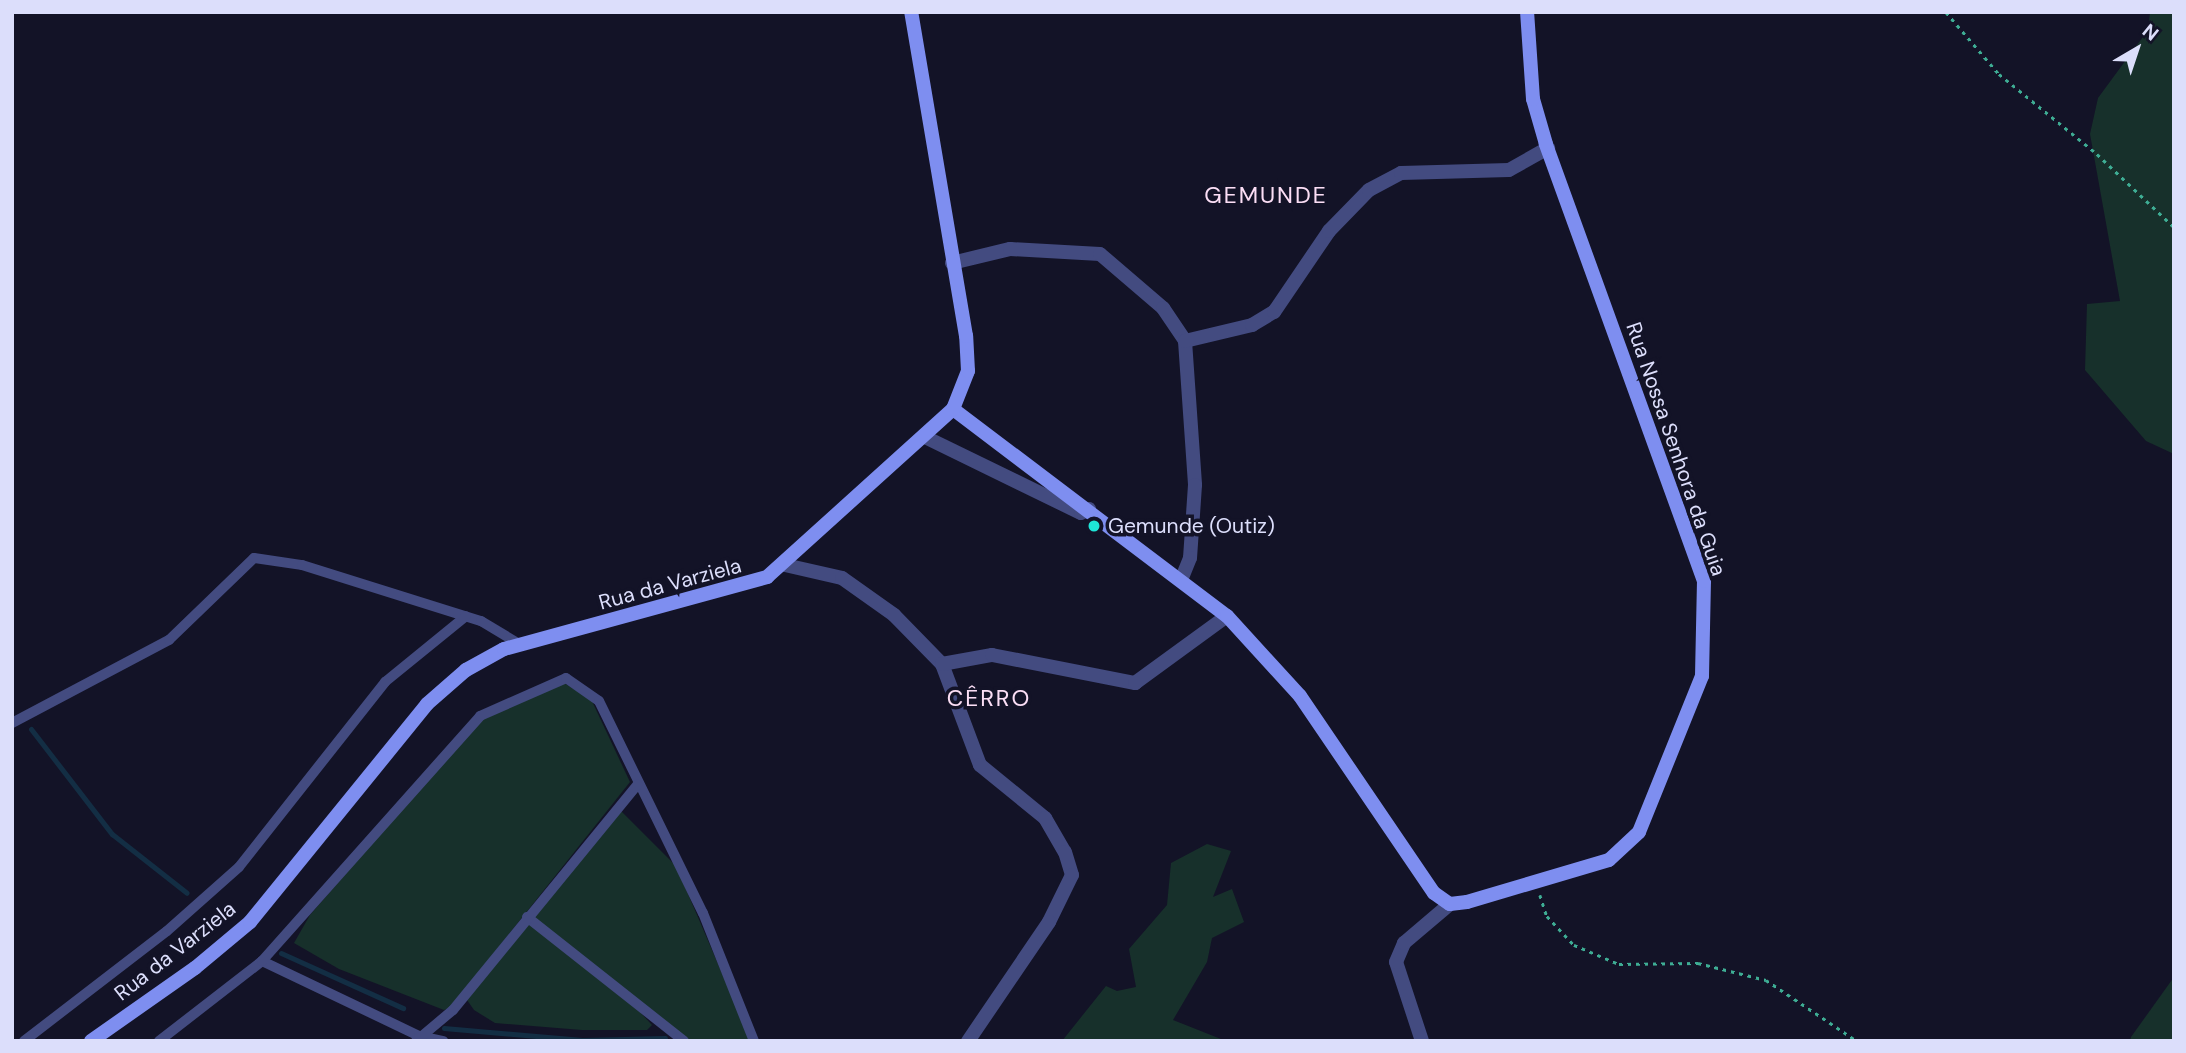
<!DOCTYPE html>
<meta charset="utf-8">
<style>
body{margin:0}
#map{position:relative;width:2186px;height:1053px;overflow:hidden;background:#131327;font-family:"DM Sans",sans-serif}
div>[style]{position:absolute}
.green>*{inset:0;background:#17302b}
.stream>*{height:5px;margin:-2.5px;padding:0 2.5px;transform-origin:2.5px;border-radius:2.5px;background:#132e44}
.path>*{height:2.5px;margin-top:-1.25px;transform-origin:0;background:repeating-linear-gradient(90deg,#3ead94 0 3.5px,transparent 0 8.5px)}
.lane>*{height:10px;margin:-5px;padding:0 5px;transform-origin:5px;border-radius:5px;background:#434b80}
.street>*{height:14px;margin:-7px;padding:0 7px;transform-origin:7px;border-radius:7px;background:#434b80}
.secondary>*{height:14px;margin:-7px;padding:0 7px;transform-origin:7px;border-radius:7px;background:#7e8ef0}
.dots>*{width:19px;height:19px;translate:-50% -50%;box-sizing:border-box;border:4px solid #131327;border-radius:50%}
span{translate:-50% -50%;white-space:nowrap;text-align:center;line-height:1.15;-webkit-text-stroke:7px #131327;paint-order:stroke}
.street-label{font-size:21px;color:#dcdefb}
.poi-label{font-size:21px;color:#dcdefb}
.left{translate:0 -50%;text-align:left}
.neighbourhood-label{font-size:23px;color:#fbdef5;letter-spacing:2px}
.frame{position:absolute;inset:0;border:14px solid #dcdefb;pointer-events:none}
.north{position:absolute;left:2102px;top:14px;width:70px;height:70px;-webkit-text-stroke:5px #131327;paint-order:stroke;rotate:39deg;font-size:19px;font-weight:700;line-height:28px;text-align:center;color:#dcdefb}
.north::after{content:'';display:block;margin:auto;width:24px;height:32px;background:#dcdefb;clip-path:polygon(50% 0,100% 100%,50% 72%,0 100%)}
</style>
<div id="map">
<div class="green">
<div style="clip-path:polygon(2150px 12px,2174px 12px,2174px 454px,2146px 441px,2085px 370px,2087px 304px,2120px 301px,2090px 134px,2098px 98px,2148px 30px)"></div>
<div style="clip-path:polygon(564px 683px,591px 699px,630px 782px,451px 1007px,444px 1010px,339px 969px,294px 943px,310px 915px,478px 721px)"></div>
<div style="clip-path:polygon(620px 810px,676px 866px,751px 1041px,689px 1041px,532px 917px)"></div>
<div style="clip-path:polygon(1207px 844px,1231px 851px,1213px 897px,1232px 889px,1244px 922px,1212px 938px,1207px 962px,1173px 1020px,1226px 1041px,1062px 1041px,1106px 986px,1117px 991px,1136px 987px,1129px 949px,1167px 905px,1171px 863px)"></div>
<div style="clip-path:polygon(528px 923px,640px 1012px,652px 1025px,647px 1030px,582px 1030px,495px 1023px,474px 1010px,467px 1000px)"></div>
<div style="clip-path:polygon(2174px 977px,2174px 1041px,2130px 1041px,2131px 1037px)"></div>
</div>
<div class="stream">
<div style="left:31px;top:729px;width:133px;rotate:52.4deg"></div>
<div style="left:112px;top:834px;width:95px;rotate:38.2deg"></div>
<div style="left:281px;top:953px;width:134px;rotate:24.3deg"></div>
<div style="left:444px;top:1028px;width:139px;rotate:5deg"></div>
<div style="left:582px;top:1040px;width:83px;rotate:-1.4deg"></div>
</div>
<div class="path">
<div style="left:1946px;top:12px;width:82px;rotate:49.5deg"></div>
<div style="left:1999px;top:74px;width:127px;rotate:39.2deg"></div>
<div style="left:2097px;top:154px;width:106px;rotate:43.5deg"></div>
<div style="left:1540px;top:895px;width:22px;rotate:72deg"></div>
<div style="left:1547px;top:916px;width:40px;rotate:47deg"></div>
<div style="left:1574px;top:945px;width:49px;rotate:22.9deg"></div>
<div style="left:1619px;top:964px;width:79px;rotate:-0.7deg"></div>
<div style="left:1698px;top:963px;width:70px;rotate:14deg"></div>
<div style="left:1766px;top:980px;width:110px;rotate:33.8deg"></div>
</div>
<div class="lane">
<div style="left:12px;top:723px;width:178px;rotate:-27.9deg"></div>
<div style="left:169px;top:640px;width:118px;rotate:-44deg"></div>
<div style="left:254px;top:558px;width:49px;rotate:8.3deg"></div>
<div style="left:302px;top:565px;width:188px;rotate:17.4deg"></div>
<div style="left:481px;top:621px;width:47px;rotate:31deg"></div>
<div style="left:527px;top:917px;width:200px;rotate:38.3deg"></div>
<div style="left:262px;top:961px;width:174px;rotate:25.5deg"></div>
<div style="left:419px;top:1036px;width:25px;rotate:12deg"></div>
<div style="left:24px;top:1041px;width:180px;rotate:-37.6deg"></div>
<div style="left:167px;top:931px;width:96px;rotate:-41.6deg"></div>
<div style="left:239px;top:867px;width:236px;rotate:-51.7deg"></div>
<div style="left:385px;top:682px;width:104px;rotate:-39.2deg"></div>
<div style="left:159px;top:1041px;width:130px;rotate:-37.8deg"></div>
<div style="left:262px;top:961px;width:328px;rotate:-48.3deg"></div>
<div style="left:480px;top:716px;width:94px;rotate:-23.8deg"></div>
<div style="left:566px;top:678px;width:40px;rotate:34.9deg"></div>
<div style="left:599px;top:701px;width:236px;rotate:63.9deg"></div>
<div style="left:703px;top:913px;width:138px;rotate:68.3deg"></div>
<div style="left:416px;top:1041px;width:48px;rotate:-40deg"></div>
<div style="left:453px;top:1010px;width:291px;rotate:-50.7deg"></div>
</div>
<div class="street">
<div style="left:952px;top:263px;width:60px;rotate:-13.6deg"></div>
<div style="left:1010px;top:249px;width:90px;rotate:3.2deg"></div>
<div style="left:1100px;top:254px;width:83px;rotate:40.6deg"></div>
<div style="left:1163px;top:308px;width:40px;rotate:56deg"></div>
<div style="left:1185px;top:341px;width:144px;rotate:86deg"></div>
<div style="left:1195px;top:485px;width:73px;rotate:93.9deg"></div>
<div style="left:1190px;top:558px;width:24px;rotate:112deg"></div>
<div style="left:1185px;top:341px;width:69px;rotate:-13.4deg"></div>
<div style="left:1252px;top:325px;width:26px;rotate:-31deg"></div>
<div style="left:1274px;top:312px;width:98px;rotate:-55.8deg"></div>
<div style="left:1329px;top:231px;width:57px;rotate:-45.7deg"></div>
<div style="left:1369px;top:190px;width:36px;rotate:-28deg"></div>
<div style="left:1401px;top:173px;width:108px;rotate:-1.6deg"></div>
<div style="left:1509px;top:170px;width:45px;rotate:-29.4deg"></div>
<div style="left:927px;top:438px;width:171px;rotate:26deg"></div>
<div style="left:1081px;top:513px;width:9px;rotate:-27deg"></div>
<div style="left:785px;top:565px;width:58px;rotate:12.8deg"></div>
<div style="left:842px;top:578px;width:64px;rotate:35.4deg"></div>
<div style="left:894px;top:615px;width:69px;rotate:45.6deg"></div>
<div style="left:942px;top:664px;width:108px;rotate:69.4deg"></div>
<div style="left:980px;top:765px;width:84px;rotate:39.2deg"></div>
<div style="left:1045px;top:818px;width:39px;rotate:60deg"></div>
<div style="left:1065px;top:852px;width:24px;rotate:73deg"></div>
<div style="left:1072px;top:875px;width:52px;rotate:116.1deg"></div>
<div style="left:1049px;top:922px;width:144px;rotate:124.2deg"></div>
<div style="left:942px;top:664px;width:51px;rotate:-10.2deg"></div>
<div style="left:992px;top:655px;width:146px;rotate:11.1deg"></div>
<div style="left:1135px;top:683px;width:114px;rotate:-36.1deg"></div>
<div style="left:1422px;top:1041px;width:83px;rotate:-108.2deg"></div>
<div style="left:1396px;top:962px;width:21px;rotate:-67deg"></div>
<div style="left:1404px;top:943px;width:60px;rotate:-40.3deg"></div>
</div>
<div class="secondary">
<div style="left:953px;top:409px;width:343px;rotate:37.1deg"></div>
<div style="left:1227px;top:616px;width:108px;rotate:47.6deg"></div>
<div style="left:1300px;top:696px;width:238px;rotate:55.8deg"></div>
<div style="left:1434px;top:893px;width:19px;rotate:35deg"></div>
<div style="left:1450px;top:904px;width:17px;rotate:-7deg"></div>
<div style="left:1467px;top:902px;width:148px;rotate:-16.5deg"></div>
<div style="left:1609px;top:860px;width:41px;rotate:-43deg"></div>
<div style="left:1639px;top:832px;width:168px;rotate:-68deg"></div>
<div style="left:1702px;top:676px;width:95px;rotate:-88.8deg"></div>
<div style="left:1704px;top:581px;width:465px;rotate:-109.9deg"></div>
<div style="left:1546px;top:144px;width:47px;rotate:-106.1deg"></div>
<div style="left:1533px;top:99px;width:87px;rotate:-93.9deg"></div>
<div style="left:91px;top:1041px;width:127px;rotate:-35.1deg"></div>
<div style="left:195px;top:968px;width:72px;rotate:-39.9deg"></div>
<div style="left:250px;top:922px;width:281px;rotate:-50.9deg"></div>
<div style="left:427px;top:704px;width:52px;rotate:-41.1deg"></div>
<div style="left:466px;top:670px;width:43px;rotate:-28.9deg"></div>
<div style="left:504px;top:649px;width:273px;rotate:-15.3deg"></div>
<div style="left:767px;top:577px;width:251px;rotate:-42.1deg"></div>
<div style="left:953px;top:409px;width:41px;rotate:-68.5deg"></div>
<div style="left:968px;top:371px;width:35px;rotate:-93deg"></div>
<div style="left:966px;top:336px;width:329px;rotate:-99.6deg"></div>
</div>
<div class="dots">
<div style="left:1094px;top:526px;background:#1ee5d8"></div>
</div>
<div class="street-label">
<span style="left:1676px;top:449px;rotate:71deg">Rua Nossa Senhora da Guia</span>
<span style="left:670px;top:584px;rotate:-15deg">Rua da Varziela</span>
<span style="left:175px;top:951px;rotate:-38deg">Rua da Varziela</span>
</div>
<div class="poi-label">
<span class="left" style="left:1108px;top:526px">Gemunde (Outiz)</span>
</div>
<div class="neighbourhood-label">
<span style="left:1266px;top:195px">GEMUNDE</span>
<span style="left:989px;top:698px">CÊRRO</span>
</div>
<div class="frame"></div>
<div class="north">N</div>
</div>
